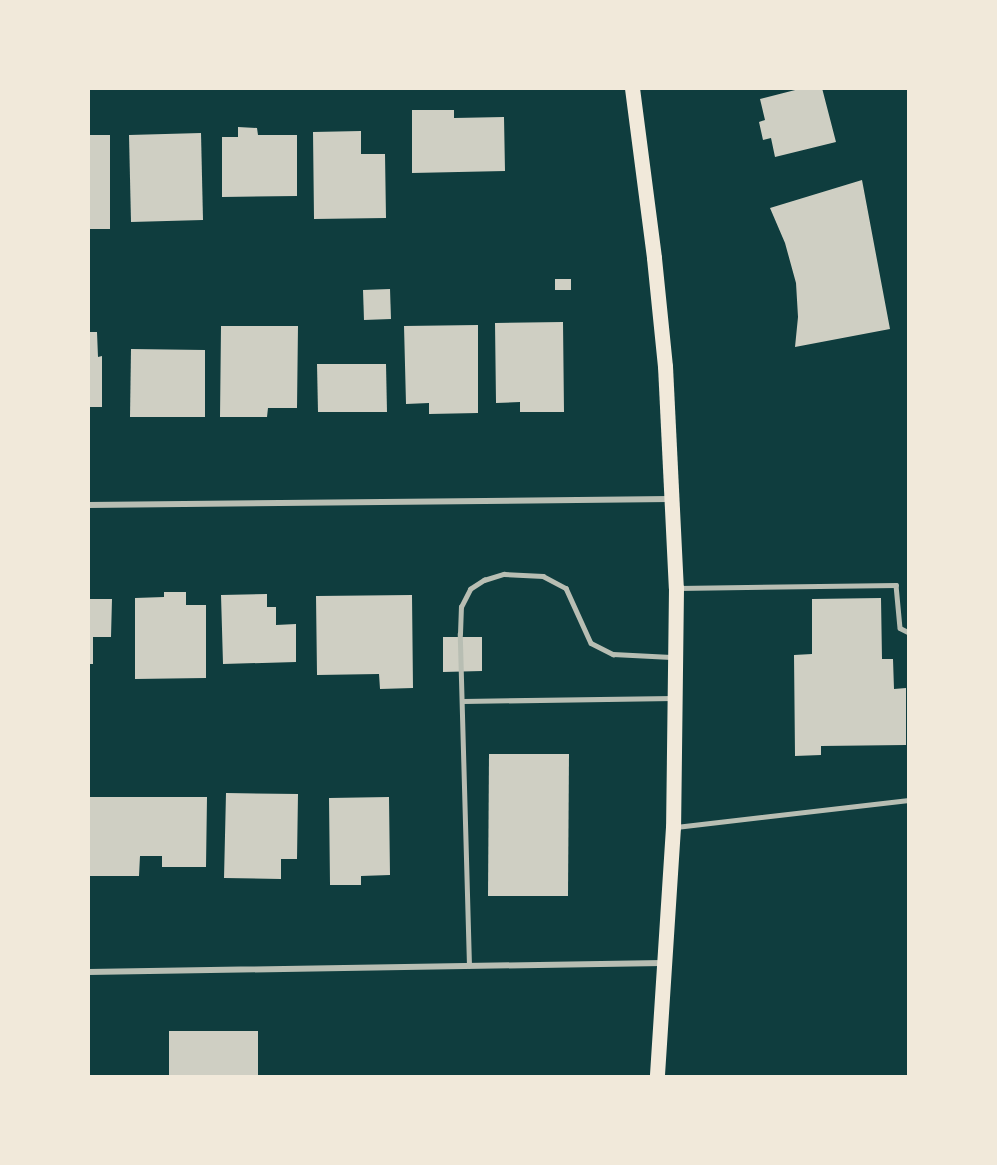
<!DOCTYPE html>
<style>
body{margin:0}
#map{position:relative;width:997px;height:1165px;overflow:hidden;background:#0f3d3e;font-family:"Exo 2",sans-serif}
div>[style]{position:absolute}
.building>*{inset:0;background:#cfcfc3}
.service>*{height:4.5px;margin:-2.25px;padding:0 2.25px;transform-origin:2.25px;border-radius:2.25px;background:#b8beb3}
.minor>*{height:6px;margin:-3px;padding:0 3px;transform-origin:3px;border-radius:3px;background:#b8beb3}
.primary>*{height:15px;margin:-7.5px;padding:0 7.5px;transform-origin:7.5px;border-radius:7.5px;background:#f1e9da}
span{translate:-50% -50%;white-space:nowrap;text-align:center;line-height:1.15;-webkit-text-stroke:5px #f1e9da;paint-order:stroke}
.frame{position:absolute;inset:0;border:90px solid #f1e9da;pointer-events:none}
</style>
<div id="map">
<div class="building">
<div style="clip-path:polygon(803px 88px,822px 88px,836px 142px,775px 157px,771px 138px,763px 140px,759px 122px,765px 120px,760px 99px)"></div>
<div style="clip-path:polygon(412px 110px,454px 110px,454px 118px,504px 117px,505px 171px,412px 173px)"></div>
<div style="clip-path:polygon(238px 127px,257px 128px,258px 135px,297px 135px,297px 196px,222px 197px,222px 137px,238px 137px)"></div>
<div style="clip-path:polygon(361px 131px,361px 154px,385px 154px,386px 218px,314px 219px,313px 132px)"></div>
<div style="clip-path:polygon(201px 133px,203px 220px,131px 222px,129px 135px)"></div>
<div style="clip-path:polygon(88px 135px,110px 135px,110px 229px,88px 229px)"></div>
<div style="clip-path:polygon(862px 180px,890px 329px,795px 347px,798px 317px,796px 283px,785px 243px,770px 208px)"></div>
<div style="clip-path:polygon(555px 279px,571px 279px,571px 290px,555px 290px)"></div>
<div style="clip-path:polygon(390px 289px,391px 319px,364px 320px,363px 290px)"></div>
<div style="clip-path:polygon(563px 322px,564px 412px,520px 412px,520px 402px,496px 403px,495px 323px)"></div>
<div style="clip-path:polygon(478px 325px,478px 413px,429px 414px,429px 403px,406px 404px,404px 326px)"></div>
<div style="clip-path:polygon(221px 326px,298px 326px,297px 408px,268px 408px,267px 417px,220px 417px)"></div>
<div style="clip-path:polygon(88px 332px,97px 332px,98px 357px,102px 356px,102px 407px,88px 407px)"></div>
<div style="clip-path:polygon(131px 349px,205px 350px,205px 417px,130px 417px)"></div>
<div style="clip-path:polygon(317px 364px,386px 364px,387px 412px,318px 412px)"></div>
<div style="clip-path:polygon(164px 592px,186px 592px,186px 605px,206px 605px,206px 678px,135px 679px,135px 598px,164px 597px)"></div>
<div style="clip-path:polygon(267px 594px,267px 607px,276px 607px,276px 625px,296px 624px,296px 662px,223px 664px,221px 595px)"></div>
<div style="clip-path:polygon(412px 595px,413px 688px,380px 689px,379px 674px,317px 675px,316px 596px)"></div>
<div style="clip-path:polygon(881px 598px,882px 659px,893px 659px,894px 689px,906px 688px,906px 745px,821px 746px,821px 755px,795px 756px,794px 655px,812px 654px,812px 599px)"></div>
<div style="clip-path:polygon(88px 599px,112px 599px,111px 637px,93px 637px,93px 664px,88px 664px)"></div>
<div style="clip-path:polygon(443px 637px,482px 637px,482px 671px,443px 672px)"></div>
<div style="clip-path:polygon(489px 754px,569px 754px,568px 896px,488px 896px)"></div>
<div style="clip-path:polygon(226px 793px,298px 794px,297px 859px,281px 859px,281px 879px,224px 878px)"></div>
<div style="clip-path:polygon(88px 797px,207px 797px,206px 867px,162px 867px,162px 856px,140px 856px,139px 876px,88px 876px)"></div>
<div style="clip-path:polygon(389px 797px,390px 875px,361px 876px,361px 885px,330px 885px,329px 798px)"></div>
<div style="clip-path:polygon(169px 1031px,258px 1031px,258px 1076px,169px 1076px)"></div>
</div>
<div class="service">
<div style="left:678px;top:588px;width:218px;rotate:-0.8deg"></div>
<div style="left:896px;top:585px;width:43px;rotate:84.7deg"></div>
<div style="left:900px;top:628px;width:9px;rotate:27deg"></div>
<div style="left:463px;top:701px;width:210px;rotate:-0.8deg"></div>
<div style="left:676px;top:827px;width:234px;rotate:-6.6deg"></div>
<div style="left:469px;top:966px;width:332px;rotate:-91.6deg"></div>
<div style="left:460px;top:634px;width:27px;rotate:-88deg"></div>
<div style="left:461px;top:607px;width:20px;rotate:-63deg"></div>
<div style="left:470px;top:589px;width:17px;rotate:-33deg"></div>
<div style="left:484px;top:580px;width:21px;rotate:-17deg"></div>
<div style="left:504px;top:574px;width:39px;rotate:3deg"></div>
<div style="left:543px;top:576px;width:26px;rotate:28deg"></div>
<div style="left:566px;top:588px;width:60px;rotate:65.6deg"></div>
<div style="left:591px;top:643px;width:25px;rotate:27deg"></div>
<div style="left:613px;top:654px;width:58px;rotate:3deg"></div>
</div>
<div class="minor">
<div style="left:88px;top:505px;width:582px;rotate:-0.59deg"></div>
<div style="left:88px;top:972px;width:575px;rotate:-0.9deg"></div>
</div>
<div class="primary">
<div style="left:632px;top:88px;width:171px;rotate:82.6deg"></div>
<div style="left:654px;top:258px;width:109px;rotate:84.2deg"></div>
<div style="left:665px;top:366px;width:222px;rotate:87.2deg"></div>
<div style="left:676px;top:588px;width:239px;rotate:90.7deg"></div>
<div style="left:673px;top:827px;width:250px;rotate:93.7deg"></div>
</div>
<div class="frame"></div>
</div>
